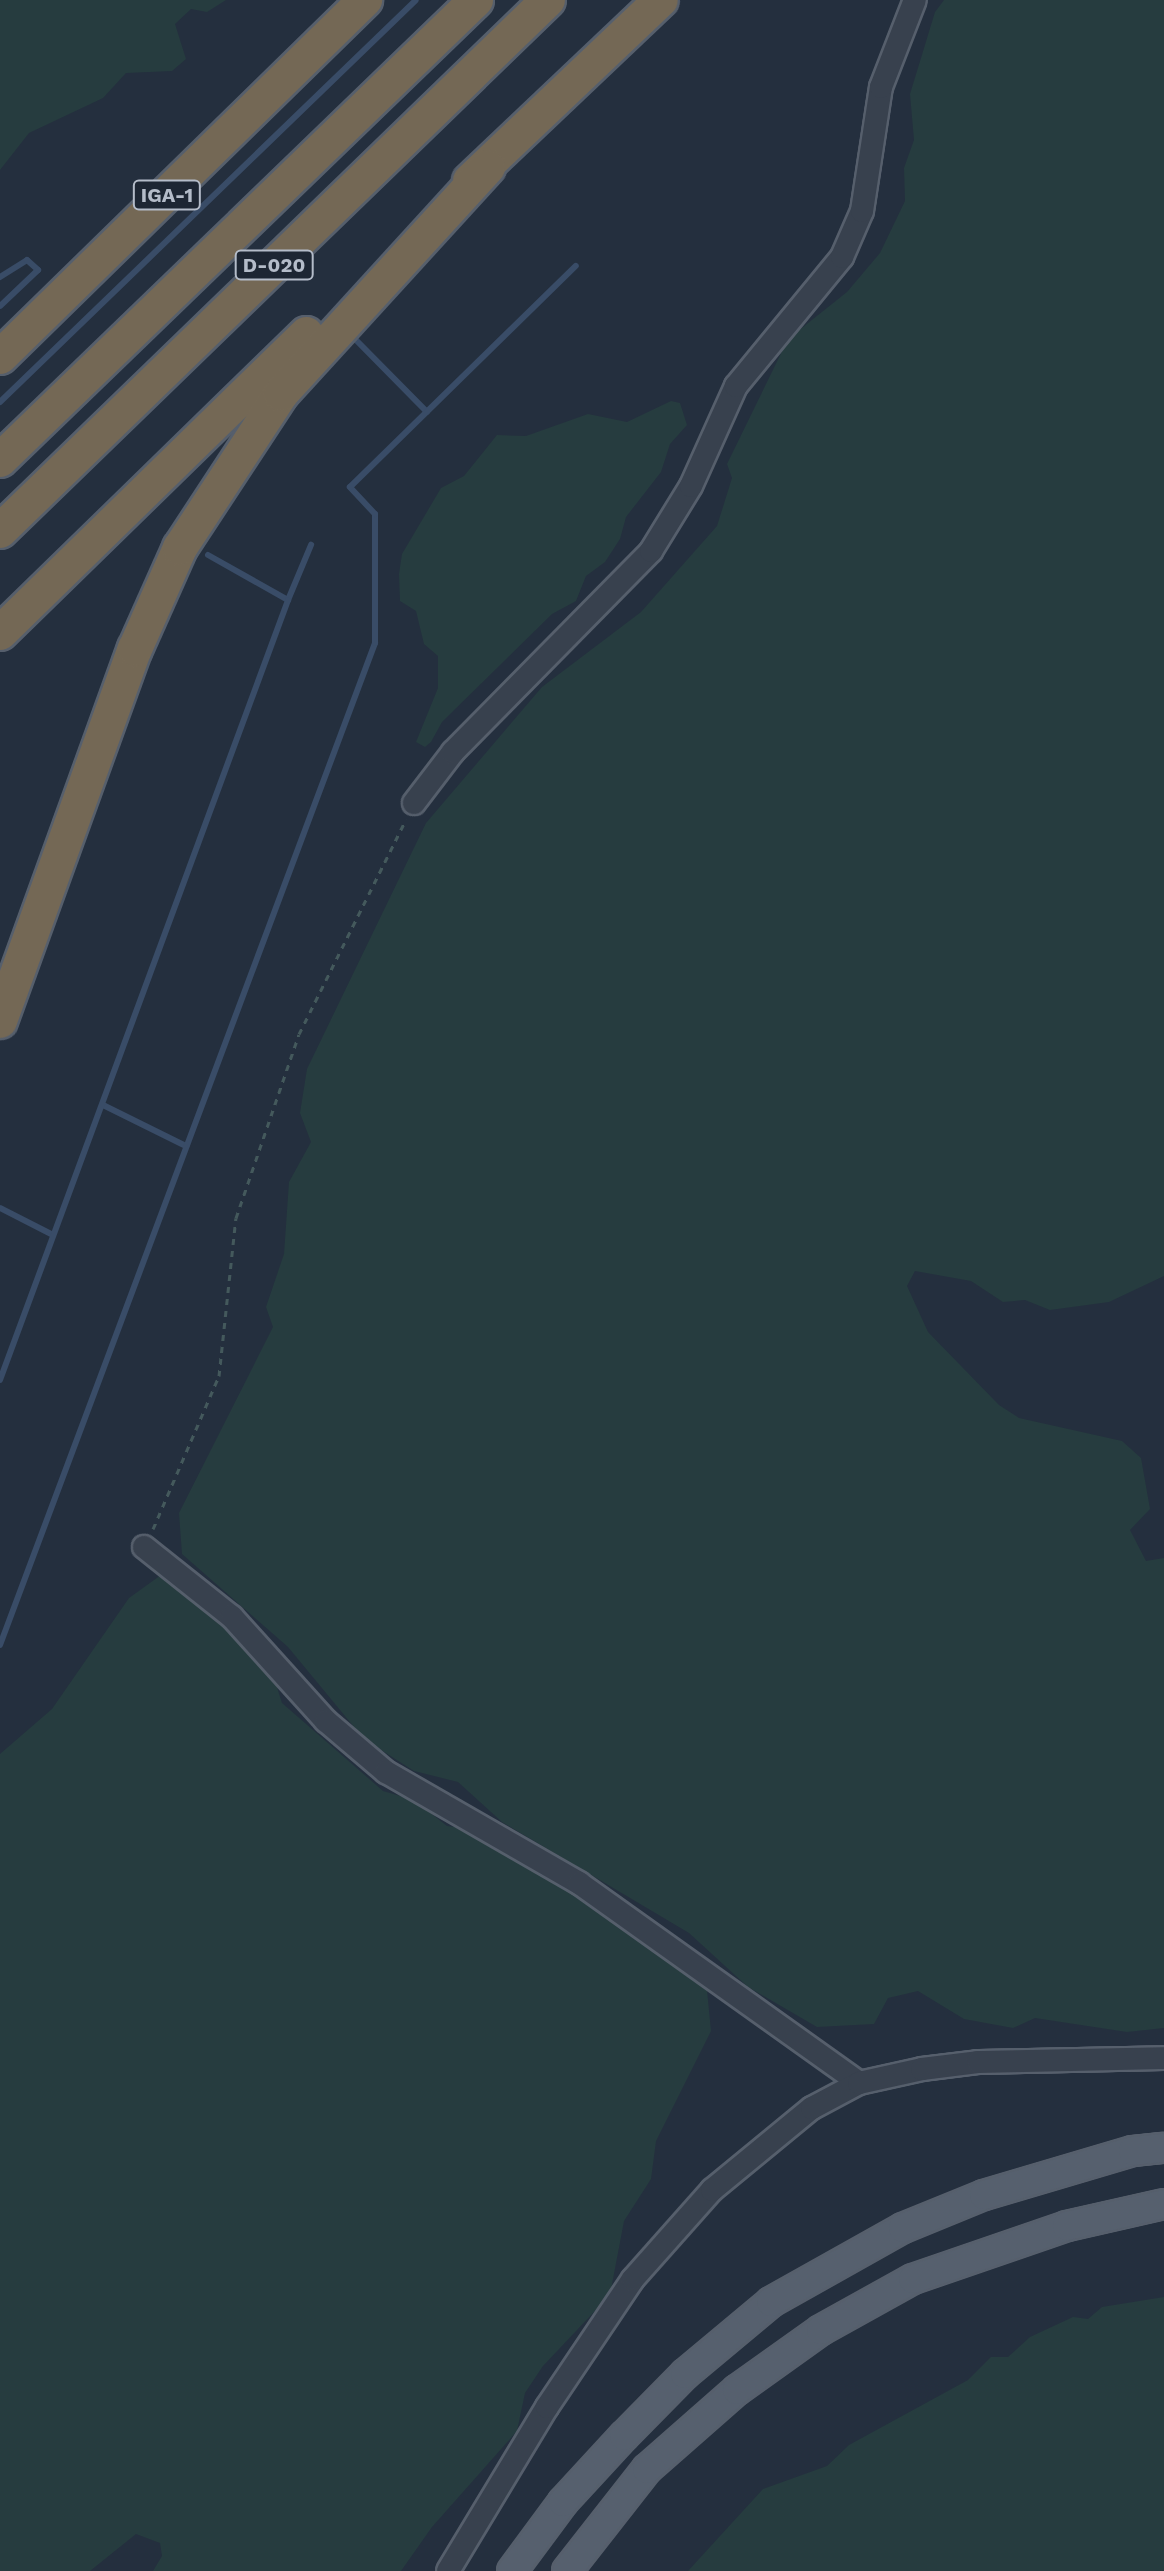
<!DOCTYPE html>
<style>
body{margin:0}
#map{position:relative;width:1164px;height:2571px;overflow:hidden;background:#242f3e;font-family:"Work Sans",sans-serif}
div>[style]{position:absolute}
.green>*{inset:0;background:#263c3f}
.stream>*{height:6px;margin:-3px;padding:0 3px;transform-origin:3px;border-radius:3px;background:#394c67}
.path>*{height:3px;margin-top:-1.5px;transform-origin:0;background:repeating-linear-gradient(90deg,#44595c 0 6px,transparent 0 12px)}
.roads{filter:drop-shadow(2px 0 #565f6c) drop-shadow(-2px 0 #565f6c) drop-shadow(0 2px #565f6c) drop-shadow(0 -2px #565f6c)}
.minor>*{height:22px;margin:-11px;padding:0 11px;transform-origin:11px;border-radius:11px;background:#38414e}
.major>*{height:28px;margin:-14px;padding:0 14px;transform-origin:14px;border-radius:14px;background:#56606e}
.highway>*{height:34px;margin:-17px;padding:0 17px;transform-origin:17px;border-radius:17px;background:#746855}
span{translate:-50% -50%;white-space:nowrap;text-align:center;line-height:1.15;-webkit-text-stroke:8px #1d2633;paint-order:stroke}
.shield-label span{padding:2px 6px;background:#1d2633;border:2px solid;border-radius:6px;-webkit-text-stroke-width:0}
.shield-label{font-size:20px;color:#b4bcc9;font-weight:700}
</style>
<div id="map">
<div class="green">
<div style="clip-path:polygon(0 0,226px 0,207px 12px,191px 9px,175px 24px,186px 59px,172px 71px,126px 73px,103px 98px,29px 133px,0 170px)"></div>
<div style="clip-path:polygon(944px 0,1164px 0,1164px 1276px,1109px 1302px,1050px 1310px,1025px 1300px,1003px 1302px,971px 1281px,915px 1271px,907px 1286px,928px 1332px,999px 1405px,1019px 1418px,1122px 1441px,1141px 1458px,1150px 1509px,1130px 1530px,1146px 1561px,1164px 1558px,1164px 2028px,1127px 2032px,1035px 2018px,1013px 2028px,964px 2019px,918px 1991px,888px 1998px,874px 2024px,817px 2027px,748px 1987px,689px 1933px,502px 1822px,458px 1782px,414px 1771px,364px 1739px,288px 1647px,182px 1554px,179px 1513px,273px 1327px,266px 1307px,284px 1254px,289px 1182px,311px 1142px,300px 1113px,307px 1069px,426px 823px,542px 687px,641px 612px,717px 526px,732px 478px,727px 464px,788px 339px,847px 292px,880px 253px,905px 201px,904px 168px,914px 140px,910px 94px,935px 12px)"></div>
<div style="clip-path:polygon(671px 401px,680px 403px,687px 425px,670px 444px,661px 472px,626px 517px,620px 539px,605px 562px,586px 576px,576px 601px,552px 614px,442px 722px,431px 742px,425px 747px,416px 742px,438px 688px,438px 656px,424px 644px,416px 611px,400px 601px,399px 574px,402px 554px,441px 488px,464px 476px,497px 435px,526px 436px,588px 414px,627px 422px)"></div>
<div style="clip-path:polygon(161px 1575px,235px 1635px,276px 1684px,282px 1703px,383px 1791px,414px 1800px,447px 1826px,470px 1829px,582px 1896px,707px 1990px,711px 2031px,656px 2141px,651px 2179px,624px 2221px,610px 2295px,543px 2366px,525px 2393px,517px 2431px,432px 2527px,401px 2571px,153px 2571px,162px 2556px,160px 2543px,136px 2534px,90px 2571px,0 2571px,0 1754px,52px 1709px,129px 1598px)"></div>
<div style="clip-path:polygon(1164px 2297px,1164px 2571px,688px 2571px,763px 2489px,827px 2466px,849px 2445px,968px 2380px,991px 2357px,1008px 2357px,1030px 2337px,1073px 2317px,1088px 2319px,1102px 2307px)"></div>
</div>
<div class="stream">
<div style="left:0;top:277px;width:32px;rotate:-32deg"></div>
<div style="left:27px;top:260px;width:15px;rotate:42deg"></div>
<div style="left:38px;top:270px;width:52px;rotate:136.5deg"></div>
<div style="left:356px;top:340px;width:101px;rotate:45.4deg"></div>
<div style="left:0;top:402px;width:578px;rotate:-44.02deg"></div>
<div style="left:208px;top:555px;width:92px;rotate:29.4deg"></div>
<div style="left:288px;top:600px;width:60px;rotate:-67.3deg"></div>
<div style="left:103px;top:1105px;width:93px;rotate:26.3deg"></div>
<div style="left:0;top:1208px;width:59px;rotate:27deg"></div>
<div style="left:0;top:1380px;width:831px;rotate:-69.73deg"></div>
<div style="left:0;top:1645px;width:1070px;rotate:-69.48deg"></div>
<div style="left:375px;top:643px;width:129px;rotate:-90deg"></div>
<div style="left:375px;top:514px;width:37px;rotate:-133deg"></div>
<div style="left:350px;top:487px;width:316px;rotate:-44.4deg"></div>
</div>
<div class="path">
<div style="left:153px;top:1529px;width:167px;rotate:-66.7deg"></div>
<div style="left:219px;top:1376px;width:159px;rotate:-83.9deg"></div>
<div style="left:236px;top:1218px;width:194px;rotate:-71.1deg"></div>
<div style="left:299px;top:1034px;width:240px;rotate:-63.5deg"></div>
</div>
<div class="roads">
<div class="minor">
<div style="left:414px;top:803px;width:64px;rotate:-52.6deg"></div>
<div style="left:453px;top:752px;width:282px;rotate:-45.4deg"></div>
<div style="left:651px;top:551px;width:76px;rotate:-58.4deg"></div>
<div style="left:691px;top:486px;width:110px;rotate:-65.8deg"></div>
<div style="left:736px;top:386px;width:167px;rotate:-50.6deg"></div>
<div style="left:842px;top:257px;width:50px;rotate:-66.5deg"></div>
<div style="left:862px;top:211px;width:125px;rotate:-81.3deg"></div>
<div style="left:881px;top:87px;width:93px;rotate:-68.7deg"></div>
<div style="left:144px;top:1547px;width:112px;rotate:38.5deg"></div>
<div style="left:232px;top:1617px;width:140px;rotate:47.9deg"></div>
<div style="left:326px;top:1721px;width:79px;rotate:40.4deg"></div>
<div style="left:386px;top:1772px;width:223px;rotate:29.9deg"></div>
<div style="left:579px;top:1883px;width:344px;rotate:35.5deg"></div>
<div style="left:448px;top:2571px;width:192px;rotate:-58.9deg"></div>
<div style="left:547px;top:2407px;width:154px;rotate:-56.1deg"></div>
<div style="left:633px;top:2279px;width:119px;rotate:-48.4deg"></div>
<div style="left:712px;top:2190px;width:129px;rotate:-39.4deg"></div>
<div style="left:812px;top:2108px;width:53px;rotate:-28deg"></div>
<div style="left:859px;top:2083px;width:65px;rotate:-12.5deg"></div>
<div style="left:922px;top:2069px;width:56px;rotate:-7.1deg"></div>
<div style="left:978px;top:2062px;width:186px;rotate:-1.2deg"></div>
</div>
<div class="major">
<div style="left:512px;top:2571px;width:86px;rotate:-53.5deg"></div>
<div style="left:563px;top:2502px;width:90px;rotate:-47.3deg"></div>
<div style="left:624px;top:2436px;width:87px;rotate:-45.5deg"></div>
<div style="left:685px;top:2374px;width:112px;rotate:-39.9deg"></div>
<div style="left:771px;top:2302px;width:151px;rotate:-29.3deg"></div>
<div style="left:903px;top:2228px;width:87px;rotate:-22.2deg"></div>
<div style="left:984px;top:2195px;width:155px;rotate:-16.5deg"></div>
<div style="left:1133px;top:2151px;width:31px;rotate:-6deg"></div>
<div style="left:567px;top:2571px;width:130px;rotate:-51.9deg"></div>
<div style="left:647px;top:2469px;width:120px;rotate:-41.3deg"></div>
<div style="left:737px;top:2390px;width:103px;rotate:-35.5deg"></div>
<div style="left:821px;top:2330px;width:105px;rotate:-29deg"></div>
<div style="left:913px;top:2279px;width:163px;rotate:-19deg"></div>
<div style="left:1067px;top:2226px;width:99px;rotate:-12.8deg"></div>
</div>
<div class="highway">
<div style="left:470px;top:181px;width:263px;rotate:-43.5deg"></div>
<div style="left:0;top:357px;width:511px;rotate:-44.37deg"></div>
<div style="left:0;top:460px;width:662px;rotate:-44.02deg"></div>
<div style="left:0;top:531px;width:763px;rotate:-44.1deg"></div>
<div style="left:0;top:633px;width:428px;rotate:-44.3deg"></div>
<div style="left:0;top:1021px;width:396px;rotate:-70.1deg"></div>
<div style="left:135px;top:649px;width:111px;rotate:-66deg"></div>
<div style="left:180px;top:548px;width:184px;rotate:-56.7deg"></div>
<div style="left:281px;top:394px;width:307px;rotate:-47.6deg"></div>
</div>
</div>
<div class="shield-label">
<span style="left:167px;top:195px">IGA-1</span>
<span style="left:274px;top:265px">D-020</span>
</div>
</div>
